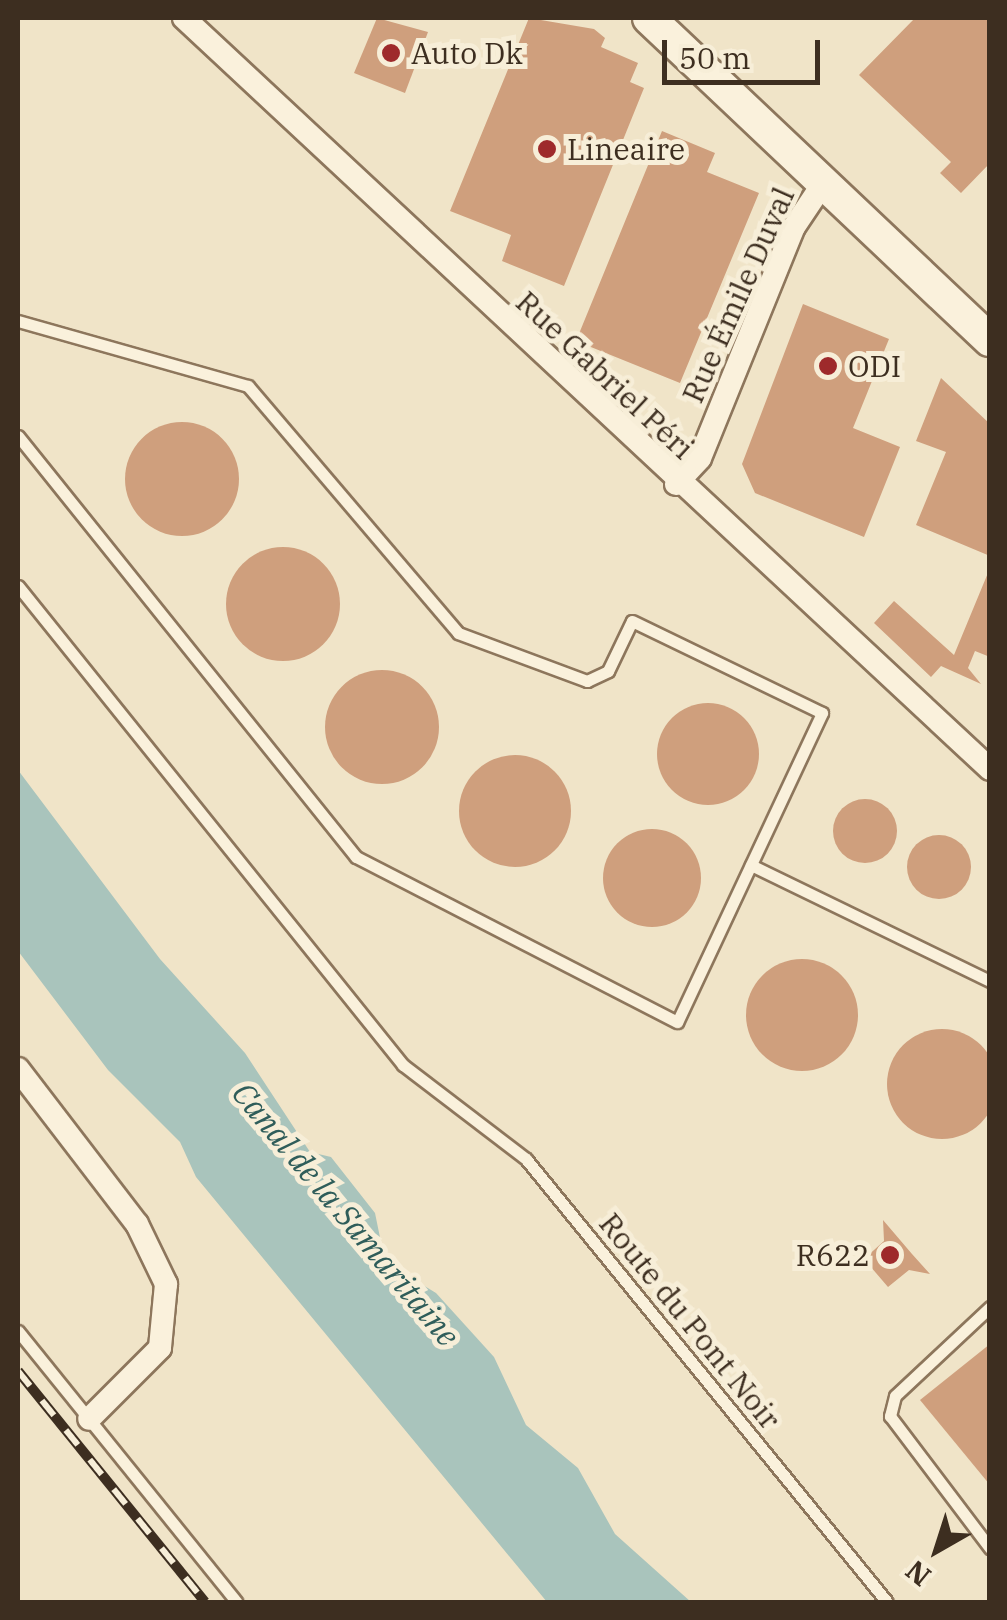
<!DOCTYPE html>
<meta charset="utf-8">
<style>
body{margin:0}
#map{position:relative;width:1007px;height:1620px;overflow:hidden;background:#f0e4c8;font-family:"IBM Plex Serif",serif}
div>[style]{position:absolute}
.water>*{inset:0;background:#a9c4bc}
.building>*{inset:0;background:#cf9f7d}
.round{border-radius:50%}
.roads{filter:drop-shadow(2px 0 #8d765c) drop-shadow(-2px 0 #8d765c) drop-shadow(0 2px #8d765c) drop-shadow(0 -2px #8d765c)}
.lane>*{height:11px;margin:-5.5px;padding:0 5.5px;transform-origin:5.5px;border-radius:5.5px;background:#faf1dc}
.street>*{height:22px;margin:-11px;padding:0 11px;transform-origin:11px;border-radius:11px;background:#faf1dc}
.secondary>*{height:32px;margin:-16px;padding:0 16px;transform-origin:16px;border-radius:16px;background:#faf1dc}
.rail>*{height:10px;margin-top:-5px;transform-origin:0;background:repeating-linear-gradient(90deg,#f7eed8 0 19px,#3d2e20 0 38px);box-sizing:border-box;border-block:2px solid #3d2e20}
.dots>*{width:28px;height:28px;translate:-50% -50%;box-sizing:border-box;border:5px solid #f7eed8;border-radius:50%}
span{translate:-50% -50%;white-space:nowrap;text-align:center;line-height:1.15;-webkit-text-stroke:10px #f7eed8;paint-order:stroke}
.poi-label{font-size:30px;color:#3d2e20}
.left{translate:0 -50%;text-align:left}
.right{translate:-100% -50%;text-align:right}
.street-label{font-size:30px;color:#3d2e20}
.water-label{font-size:32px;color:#2f5d5a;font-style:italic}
.frame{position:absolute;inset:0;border:20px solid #3d2e20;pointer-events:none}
.north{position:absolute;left:887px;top:1500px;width:100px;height:100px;-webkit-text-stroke:8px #f7eed8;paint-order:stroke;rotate:219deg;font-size:28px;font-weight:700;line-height:40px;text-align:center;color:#3d2e20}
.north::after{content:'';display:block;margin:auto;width:35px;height:45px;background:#3d2e20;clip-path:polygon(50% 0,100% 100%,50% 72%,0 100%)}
.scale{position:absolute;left:662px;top:40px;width:158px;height:45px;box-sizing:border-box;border:5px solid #3d2e20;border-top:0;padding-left:12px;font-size:30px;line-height:35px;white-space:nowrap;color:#3d2e20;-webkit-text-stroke:8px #f7eed8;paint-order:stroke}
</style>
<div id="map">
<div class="water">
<div style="clip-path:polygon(18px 770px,160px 959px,245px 1053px,310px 1152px,331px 1157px,375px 1213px,385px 1262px,436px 1293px,494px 1357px,526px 1425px,578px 1468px,615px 1534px,691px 1602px,547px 1602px,196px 1177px,180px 1142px,108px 1070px,18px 951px)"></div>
</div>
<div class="building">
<div style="clip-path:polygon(377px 18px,428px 32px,405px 93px,354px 73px)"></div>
<div style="clip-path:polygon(529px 18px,594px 29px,605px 38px,601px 47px,638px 63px,630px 82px,644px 88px,564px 286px,502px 261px,511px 235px,450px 211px)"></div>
<div style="clip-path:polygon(915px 18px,990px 18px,990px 163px,961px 193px,940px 173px,951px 162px,859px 75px)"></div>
<div style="clip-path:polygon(662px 131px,715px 153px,707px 172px,759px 193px,680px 383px,576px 341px)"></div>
<div style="clip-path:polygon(803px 304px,889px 339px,853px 428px,900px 447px,864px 537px,755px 493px,742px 464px)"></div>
<div style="clip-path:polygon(941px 378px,990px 424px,990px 556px,916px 525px,946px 452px,916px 441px)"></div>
<div class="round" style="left:125px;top:422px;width:114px;height:114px"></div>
<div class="round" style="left:226px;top:547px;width:114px;height:114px"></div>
<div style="clip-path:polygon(990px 568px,990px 657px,975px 651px,968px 668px,981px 684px,941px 666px,931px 677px,874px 623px,894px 601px,954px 655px)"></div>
<div class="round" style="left:325px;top:670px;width:114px;height:114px"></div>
<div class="round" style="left:657px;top:703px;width:102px;height:102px"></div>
<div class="round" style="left:459px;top:755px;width:112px;height:112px"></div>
<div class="round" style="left:833px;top:799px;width:64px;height:64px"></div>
<div class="round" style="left:603px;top:829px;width:98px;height:98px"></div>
<div class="round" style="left:907px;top:835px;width:64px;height:64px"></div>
<div class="round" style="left:746px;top:959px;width:112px;height:112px"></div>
<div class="round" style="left:887px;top:1029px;width:110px;height:110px"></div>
<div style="clip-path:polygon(883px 1220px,912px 1254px,930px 1274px,909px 1270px,888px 1287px,864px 1259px,884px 1241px)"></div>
<div style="clip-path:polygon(990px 1344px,990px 1485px,920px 1400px)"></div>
</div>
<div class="roads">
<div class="lane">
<div style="left:18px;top:321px;width:239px;rotate:15.8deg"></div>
<div style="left:248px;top:386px;width:324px;rotate:49.6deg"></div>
<div style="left:458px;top:633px;width:138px;rotate:20.4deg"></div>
<div style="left:587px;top:681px;width:23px;rotate:-25deg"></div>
<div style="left:608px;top:671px;width:55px;rotate:-64.4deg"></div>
<div style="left:632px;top:621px;width:211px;rotate:25.8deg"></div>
<div style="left:822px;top:713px;width:341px;rotate:115.1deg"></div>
<div style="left:677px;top:1022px;width:361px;rotate:-152.8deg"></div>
<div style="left:356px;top:857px;width:540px;rotate:-128.76deg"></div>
<div style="left:18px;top:586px;width:615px;rotate:51.21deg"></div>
<div style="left:403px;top:1065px;width:155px;rotate:37.4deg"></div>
<div style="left:526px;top:1159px;width:571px;rotate:50.82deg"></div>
<div style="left:751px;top:865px;width:266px;rotate:25.9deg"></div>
<div style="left:990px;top:1307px;width:130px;rotate:136.9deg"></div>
<div style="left:895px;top:1396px;width:21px;rotate:104deg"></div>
<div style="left:890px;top:1416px;width:166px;rotate:52.9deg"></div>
<div style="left:18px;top:1331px;width:348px;rotate:51.1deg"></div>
</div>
<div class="street">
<div style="left:184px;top:18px;width:1102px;rotate:42.98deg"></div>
<div style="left:676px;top:484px;width:35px;rotate:-47deg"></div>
<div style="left:700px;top:458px;width:249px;rotate:-67.9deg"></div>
<div style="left:794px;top:227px;width:54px;rotate:-56.3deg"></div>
<div style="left:18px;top:1069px;width:195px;rotate:52.5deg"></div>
<div style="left:137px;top:1224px;width:67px;rotate:64.2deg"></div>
<div style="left:166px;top:1284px;width:64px;rotate:95.4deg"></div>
<div style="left:160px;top:1348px;width:100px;rotate:135deg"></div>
</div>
<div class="secondary">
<div style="left:649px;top:18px;width:469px;rotate:43.4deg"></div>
</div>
</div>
<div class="rail">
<div style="left:18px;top:1371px;width:297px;rotate:51deg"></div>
</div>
<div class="dots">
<div style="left:391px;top:53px;background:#9e2a2b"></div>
<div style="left:547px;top:149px;background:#9e2a2b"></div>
<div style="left:828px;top:366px;background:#9e2a2b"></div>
<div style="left:890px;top:1255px;background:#9e2a2b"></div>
</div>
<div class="poi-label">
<span class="left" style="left:411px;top:53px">Auto Dk</span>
<span class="left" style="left:567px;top:149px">Lineaire</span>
<span class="left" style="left:848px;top:366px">ODI</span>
<span class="right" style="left:870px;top:1255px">R622</span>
</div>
<div class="street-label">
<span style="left:738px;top:295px;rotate:-66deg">Rue Émile Duval</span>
<span style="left:605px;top:375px;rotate:43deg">Rue Gabriel Péri</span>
<span style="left:690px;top:1321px;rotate:51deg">Route du Pont Noir</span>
</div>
<div class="water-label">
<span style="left:346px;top:1214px;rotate:50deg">Canal de la Samaritaine</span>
</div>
<div class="frame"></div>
<div class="north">N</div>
<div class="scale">50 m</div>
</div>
